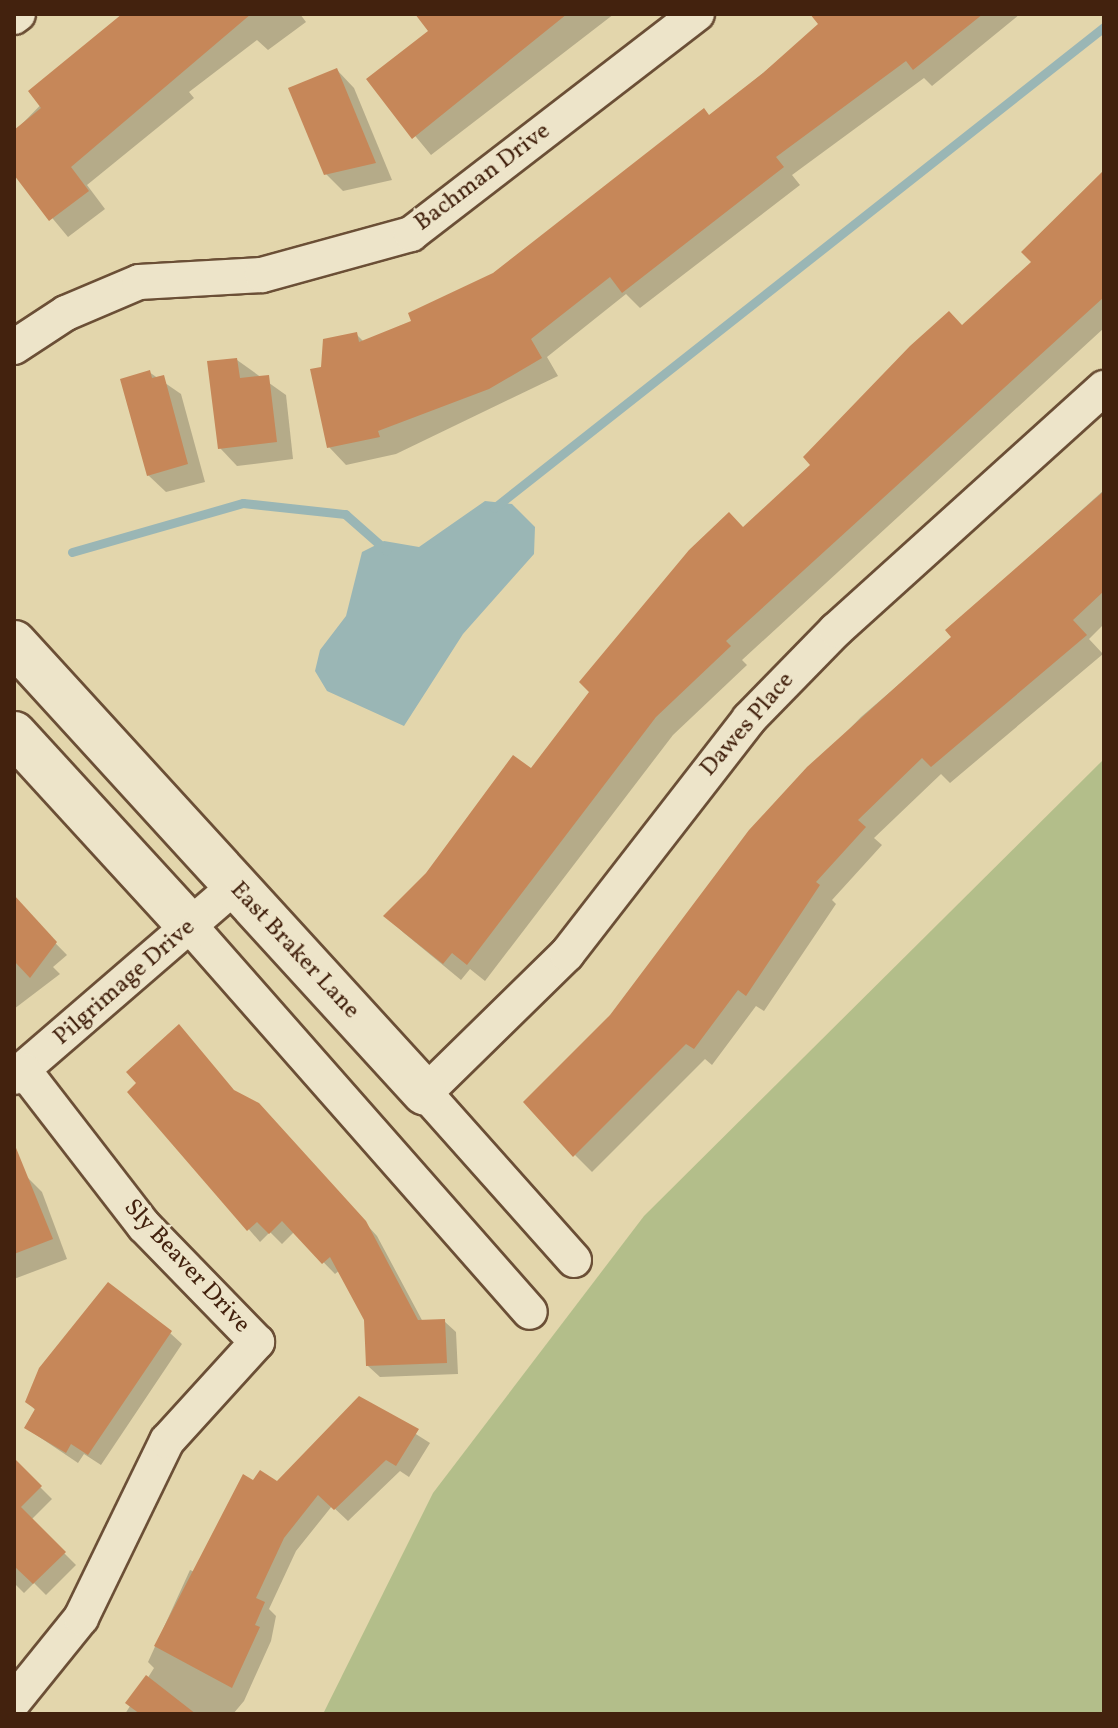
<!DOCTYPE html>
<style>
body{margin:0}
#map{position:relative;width:1118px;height:1728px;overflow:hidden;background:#e3d6ac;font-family:Vollkorn,serif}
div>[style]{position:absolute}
.green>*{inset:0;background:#b3be8a}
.water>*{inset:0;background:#9ab6b5}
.shadow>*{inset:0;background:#0003}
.stream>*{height:9px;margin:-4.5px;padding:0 4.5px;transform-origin:4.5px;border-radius:4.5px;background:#9ab6b5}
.building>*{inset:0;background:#c68759}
.roads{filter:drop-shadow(2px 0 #6b4f36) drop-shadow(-2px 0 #6b4f36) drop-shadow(0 2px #6b4f36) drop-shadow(0 -2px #6b4f36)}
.street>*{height:34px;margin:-17px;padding:0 17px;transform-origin:17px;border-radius:17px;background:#ede4c9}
.secondary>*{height:44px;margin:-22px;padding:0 22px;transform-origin:22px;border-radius:22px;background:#ede4c9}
span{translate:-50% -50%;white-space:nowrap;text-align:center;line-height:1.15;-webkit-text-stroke:7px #ede4c9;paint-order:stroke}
.street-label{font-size:24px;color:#43220e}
.frame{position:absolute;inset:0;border:16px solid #43220e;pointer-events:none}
</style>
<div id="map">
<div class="green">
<div style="clip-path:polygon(1104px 759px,1104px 1714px,323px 1714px,433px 1493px,644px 1216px)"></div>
</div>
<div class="water">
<div style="clip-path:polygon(485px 501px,512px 504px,535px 527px,534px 554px,463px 634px,404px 726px,327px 691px,315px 671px,320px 650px,346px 616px,362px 552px,384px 541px,419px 547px)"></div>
</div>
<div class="shadow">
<div style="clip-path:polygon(130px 14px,300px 14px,306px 22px,268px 50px,257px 40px,189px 92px,194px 98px,87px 185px,105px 209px,68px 237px,14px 172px,14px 132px)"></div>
<div style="clip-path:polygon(420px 14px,614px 14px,431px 155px,368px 79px,431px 31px)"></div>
<div style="clip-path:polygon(823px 14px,1020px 14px,932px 86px,924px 78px,792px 175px,800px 185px,640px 308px,626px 294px,547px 357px,558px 376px,396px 454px,346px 465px,329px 447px,323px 369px,356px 334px,364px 342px,414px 323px,494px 275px,710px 117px,821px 25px)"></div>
<div style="clip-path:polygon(337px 70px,354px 88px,392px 180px,343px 191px,326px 174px)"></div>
<div style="clip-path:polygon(1104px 172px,1104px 328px,742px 660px,747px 665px,673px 735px,485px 981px,470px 969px,461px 980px,404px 933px,386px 916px,531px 771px,744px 530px,1034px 262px)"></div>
<div style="clip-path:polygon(237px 360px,286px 395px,293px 459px,237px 466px,220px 448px)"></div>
<div style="clip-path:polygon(149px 372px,181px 394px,205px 482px,166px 492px,148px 475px)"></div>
<div style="clip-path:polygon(1104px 490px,1104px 624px,1089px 639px,1103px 654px,950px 783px,941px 774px,874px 838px,882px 845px,832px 900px,836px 904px,764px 1011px,756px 1006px,712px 1065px,705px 1059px,592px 1172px,575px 1155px,611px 1016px,750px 832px,861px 717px,954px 637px,948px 630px)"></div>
<div style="clip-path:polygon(14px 901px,67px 955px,53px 967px,60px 974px,14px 1009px)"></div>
<div style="clip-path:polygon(130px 1092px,236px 1094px,270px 1118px,377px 1236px,423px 1322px,444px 1321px,456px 1332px,458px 1374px,380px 1377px,368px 1366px,366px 1320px,340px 1270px,335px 1274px,294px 1232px,282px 1244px,270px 1232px,260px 1242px)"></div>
<div style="clip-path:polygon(28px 1178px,42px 1192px,67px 1259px,14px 1279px,14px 1183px)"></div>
<div style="clip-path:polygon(170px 1333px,182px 1344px,101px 1465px,84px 1454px,78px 1463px,26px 1428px,36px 1411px,27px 1401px)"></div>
<div style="clip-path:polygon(359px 1398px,430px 1443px,409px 1477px,400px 1471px,348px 1521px,332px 1506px,296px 1551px,269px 1609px,276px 1616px,271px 1641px,244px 1701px,233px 1714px,125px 1714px,154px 1668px,148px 1662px,190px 1570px,197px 1573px,253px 1483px,278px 1484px)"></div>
<div style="clip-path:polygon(14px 1461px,52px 1499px,31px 1520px,76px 1565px,46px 1595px,34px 1583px,24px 1593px,14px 1583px)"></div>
</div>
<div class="stream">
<div style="left:494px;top:508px;width:777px;rotate:-38.26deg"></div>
<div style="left:72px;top:552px;width:178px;rotate:-16deg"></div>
<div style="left:243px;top:503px;width:103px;rotate:6.2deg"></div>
<div style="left:345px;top:514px;width:55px;rotate:41.3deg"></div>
</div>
<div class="building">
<div style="clip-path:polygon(122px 14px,251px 14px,71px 167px,89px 191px,49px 221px,14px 175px,14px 130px,41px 108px,28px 91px)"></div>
<div style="clip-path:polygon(415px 14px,567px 14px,412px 139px,366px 79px,428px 31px)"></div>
<div style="clip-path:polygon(810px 14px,983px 14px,913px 70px,906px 61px,776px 157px,784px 167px,622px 293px,610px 277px,531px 339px,542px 358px,489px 389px,378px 431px,380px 437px,327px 448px,310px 369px,321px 367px,323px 339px,357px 332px,359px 342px,411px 321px,408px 313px,493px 273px,704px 108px,709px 115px,763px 73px,818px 24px)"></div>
<div style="clip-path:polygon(337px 68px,376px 163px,324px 175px,288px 88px)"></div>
<div style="clip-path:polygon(1104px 170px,1104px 297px,726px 641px,731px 646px,656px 717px,467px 965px,452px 953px,443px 964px,383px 916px,426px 873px,513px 755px,531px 768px,589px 692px,579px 682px,689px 550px,729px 512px,743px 527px,810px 465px,803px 457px,910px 346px,949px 311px,962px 325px,1031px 262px,1021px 252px)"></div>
<div style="clip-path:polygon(237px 358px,240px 378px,269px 375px,277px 442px,218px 449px,207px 361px)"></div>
<div style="clip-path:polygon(150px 370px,152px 378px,164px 375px,188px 464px,147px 476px,120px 379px)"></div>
<div style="clip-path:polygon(1104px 491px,1104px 591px,1073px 620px,1087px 635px,931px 767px,922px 758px,858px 820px,866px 827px,816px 882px,820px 885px,746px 996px,738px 990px,694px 1049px,686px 1044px,573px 1157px,523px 1102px,610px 1015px,749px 830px,807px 767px,951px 637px,945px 630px)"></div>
<div style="clip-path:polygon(14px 895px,57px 942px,30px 978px,14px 961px)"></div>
<div style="clip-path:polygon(179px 1024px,234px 1090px,259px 1103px,366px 1221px,418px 1320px,445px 1319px,447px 1363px,366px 1366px,364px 1320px,330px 1257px,322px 1264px,282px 1221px,269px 1234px,257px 1222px,247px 1231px,127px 1092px,136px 1083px,126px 1072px)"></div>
<div style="clip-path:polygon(14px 1143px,53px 1239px,14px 1254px)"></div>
<div style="clip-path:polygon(108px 1282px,172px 1331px,88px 1455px,71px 1444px,66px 1453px,24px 1428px,35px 1409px,25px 1402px,39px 1368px)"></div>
<div style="clip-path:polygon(359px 1396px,419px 1429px,396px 1466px,386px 1460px,334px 1510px,318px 1495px,284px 1538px,256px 1598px,265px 1602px,255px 1625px,260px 1627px,232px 1688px,154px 1646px,243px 1474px,253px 1480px,260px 1470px,277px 1481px)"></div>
<div style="clip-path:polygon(14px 1458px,42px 1486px,21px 1507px,66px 1552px,33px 1584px,14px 1566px)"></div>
<div style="clip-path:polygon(146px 1675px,196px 1714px,140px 1714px,125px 1703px)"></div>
</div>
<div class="roads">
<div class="street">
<div style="left:14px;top:17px;width:5px;rotate:-37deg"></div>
<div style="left:14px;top:347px;width:62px;rotate:-33.2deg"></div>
<div style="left:66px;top:313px;width:79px;rotate:-23deg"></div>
<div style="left:139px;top:282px;width:123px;rotate:-3.3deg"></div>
<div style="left:262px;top:275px;width:155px;rotate:-15.4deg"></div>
<div style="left:411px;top:234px;width:361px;rotate:-37.6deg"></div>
<div style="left:190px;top:926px;width:514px;rotate:48.63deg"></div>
<div style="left:14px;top:1077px;width:291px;rotate:-40.8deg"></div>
<div style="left:574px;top:1260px;width:224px;rotate:-131.7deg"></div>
<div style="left:425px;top:1093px;width:199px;rotate:-44.4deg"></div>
<div style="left:567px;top:954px;width:297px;rotate:-52.2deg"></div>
<div style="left:749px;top:719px;width:124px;rotate:-45.7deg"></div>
<div style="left:836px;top:630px;width:361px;rotate:-42.1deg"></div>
<div style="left:14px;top:1701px;width:107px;rotate:-51.1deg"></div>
<div style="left:81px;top:1618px;width:197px;rotate:-64.1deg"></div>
<div style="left:167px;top:1441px;width:134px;rotate:-47.7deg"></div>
<div style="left:257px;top:1342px;width:162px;rotate:-134.2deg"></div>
<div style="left:144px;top:1226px;width:196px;rotate:-127.7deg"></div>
</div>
<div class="secondary">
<div style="left:14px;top:643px;width:609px;rotate:47.59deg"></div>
<div style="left:14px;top:734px;width:260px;rotate:47.5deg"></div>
</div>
</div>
<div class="street-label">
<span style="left:483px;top:178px;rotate:-37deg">Bachman Drive</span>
<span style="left:748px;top:725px;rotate:-49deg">Dawes Place</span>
<span style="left:294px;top:951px;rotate:47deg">East Braker Lane</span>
<span style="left:125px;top:983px;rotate:-41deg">Pilgrimage Drive</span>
<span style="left:186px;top:1267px;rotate:47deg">Sly Beaver Drive</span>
</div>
<div class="frame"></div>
</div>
